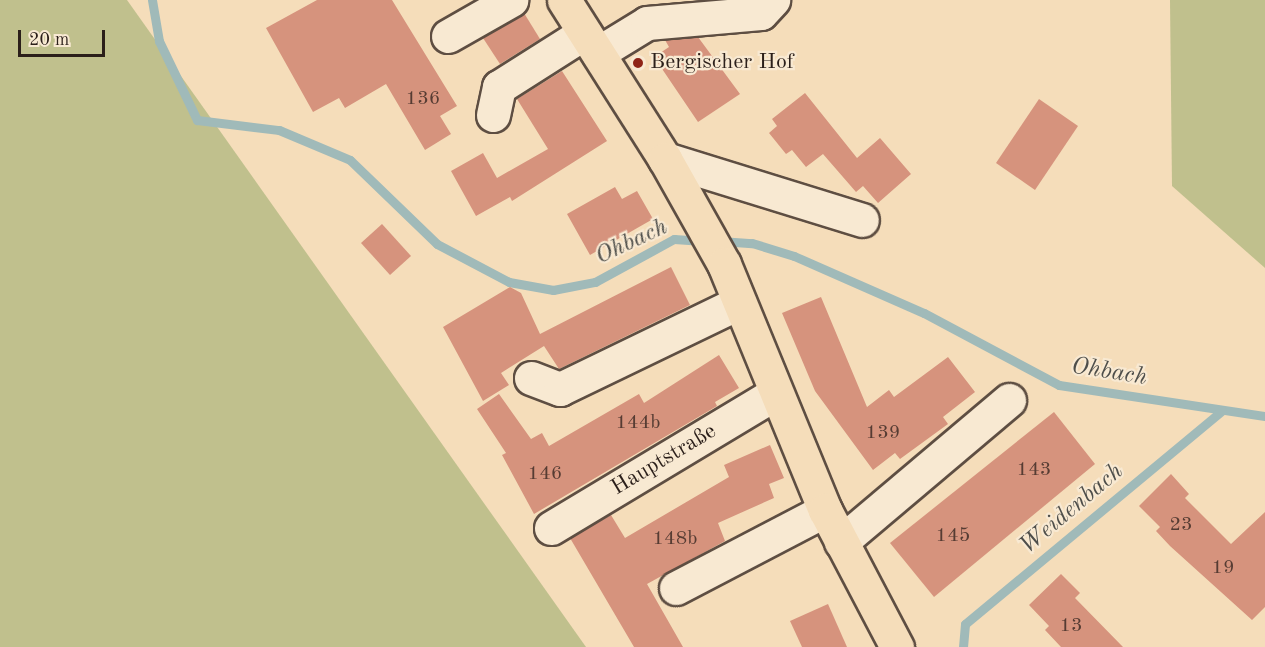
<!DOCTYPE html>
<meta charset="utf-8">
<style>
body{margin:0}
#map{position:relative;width:1265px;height:647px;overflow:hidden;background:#f5ddba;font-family:"Old Standard TT",serif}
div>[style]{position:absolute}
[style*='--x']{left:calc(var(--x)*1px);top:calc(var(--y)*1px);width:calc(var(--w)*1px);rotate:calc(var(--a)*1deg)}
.green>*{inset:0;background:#c0c08d}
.stream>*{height:9px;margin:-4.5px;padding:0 4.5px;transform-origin:4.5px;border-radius:4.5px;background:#a0bab9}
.building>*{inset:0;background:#d6937d}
.roads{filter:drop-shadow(2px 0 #5e4e42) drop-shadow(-2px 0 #5e4e42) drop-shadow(0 2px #5e4e42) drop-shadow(0 -2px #5e4e42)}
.minor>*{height:33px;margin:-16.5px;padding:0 16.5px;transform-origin:16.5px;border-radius:16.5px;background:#f8e9d2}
.major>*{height:33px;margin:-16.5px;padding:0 16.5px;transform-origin:16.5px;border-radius:16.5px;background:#f5ddba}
.dots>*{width:16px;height:16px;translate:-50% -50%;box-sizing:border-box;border:3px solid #f8e9d2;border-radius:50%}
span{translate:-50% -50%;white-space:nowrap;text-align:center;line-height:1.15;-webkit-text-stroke:4.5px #f8e9d2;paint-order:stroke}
.number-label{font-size:20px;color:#563c33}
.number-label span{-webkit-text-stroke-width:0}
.poi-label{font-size:22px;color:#2b1f1a}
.left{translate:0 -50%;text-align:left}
.street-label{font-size:22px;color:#2b1f1a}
.water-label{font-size:24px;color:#4e4e4a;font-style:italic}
.scale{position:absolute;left:18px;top:30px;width:87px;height:27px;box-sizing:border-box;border:3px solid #2b1f1a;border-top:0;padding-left:8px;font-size:18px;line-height:21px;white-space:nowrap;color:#2b1f1a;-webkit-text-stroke:4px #f8e9d2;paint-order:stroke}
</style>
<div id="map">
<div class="green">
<i style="clip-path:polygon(0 0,127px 0,586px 647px,0 647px)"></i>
<i style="clip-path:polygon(1170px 0,1265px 0,1265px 268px,1172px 186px)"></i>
</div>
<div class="stream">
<i style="--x:152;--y:0;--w:42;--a:80.3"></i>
<i style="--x:159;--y:41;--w:88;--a:64.3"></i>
<i style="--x:197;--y:120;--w:83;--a:7"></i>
<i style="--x:279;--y:130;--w:77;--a:22.9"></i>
<i style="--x:350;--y:160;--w:121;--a:44"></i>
<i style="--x:437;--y:244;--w:81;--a:27.8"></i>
<i style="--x:509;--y:282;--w:45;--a:10.3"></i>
<i style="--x:553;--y:290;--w:43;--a:-10.8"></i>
<i style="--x:595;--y:282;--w:90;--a:-28.6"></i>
<i style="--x:674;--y:239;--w:29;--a:4"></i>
<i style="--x:720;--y:241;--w:32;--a:4"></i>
<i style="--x:752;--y:243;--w:44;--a:17.2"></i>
<i style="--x:794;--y:256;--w:142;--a:23.7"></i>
<i style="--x:924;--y:313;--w:153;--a:28.1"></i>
<i style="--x:1059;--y:385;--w:208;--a:8.6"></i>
<i style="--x:963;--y:647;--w:23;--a:-85"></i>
<i style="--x:965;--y:624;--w:334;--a:-39.7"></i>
</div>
<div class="building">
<i style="clip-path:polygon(317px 0,392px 0,457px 106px,440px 116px,451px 134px,425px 150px,386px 84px,345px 108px,339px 98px,313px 112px,266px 28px)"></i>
<i style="clip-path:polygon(524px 13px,540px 39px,500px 64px,483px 38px)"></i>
<i style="clip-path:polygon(698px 37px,740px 94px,698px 122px,654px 57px,669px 47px,665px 40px)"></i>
<i style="clip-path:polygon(562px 71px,607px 141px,512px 201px,510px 197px,476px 216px,451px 171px,483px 153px,497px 178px,548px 149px,517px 99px)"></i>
<i style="clip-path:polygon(805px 93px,857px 158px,880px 138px,911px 174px,878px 203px,863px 186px,856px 192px,823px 154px,806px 167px,792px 150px,786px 154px,769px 133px,777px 126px,772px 119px)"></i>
<i style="clip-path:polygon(1039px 99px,1078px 126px,1035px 190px,996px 163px)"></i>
<i style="clip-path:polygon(615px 187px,622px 199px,637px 191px,653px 219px,590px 255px,567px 214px)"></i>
<i style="clip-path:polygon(382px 224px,411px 256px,390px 275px,361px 243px)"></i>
<i style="clip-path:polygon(671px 267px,690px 305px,559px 369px,544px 346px,501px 373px,509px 385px,483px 401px,443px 327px,510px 287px,521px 293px,540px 334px)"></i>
<i style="clip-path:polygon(821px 297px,867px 407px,889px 390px,894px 397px,948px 357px,975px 392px,943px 417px,948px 424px,900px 459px,895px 453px,873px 470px,815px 391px,782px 313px)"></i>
<i style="clip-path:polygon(719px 355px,739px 388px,715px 402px,717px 406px,534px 514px,502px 455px,506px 453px,477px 409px,499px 394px,531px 439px,542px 433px,549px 446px,639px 394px,644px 403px)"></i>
<i style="clip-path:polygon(1054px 412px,1095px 464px,934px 597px,890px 543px)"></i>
<i style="clip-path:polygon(770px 445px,784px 478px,769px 484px,774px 498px,718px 523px,725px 541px,647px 584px,683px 647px,634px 647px,570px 538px,611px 515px,625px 538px,729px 477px,724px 465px)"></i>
<i style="clip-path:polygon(1171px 474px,1189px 494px,1185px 498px,1231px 544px,1265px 512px,1265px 607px,1252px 620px,1170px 546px,1156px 531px,1160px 527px,1139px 506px)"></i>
<i style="clip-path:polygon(1061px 574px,1080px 593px,1075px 598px,1123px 647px,1061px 647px,1045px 630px,1049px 626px,1029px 605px)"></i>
<i style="clip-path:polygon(828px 604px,847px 647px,802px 647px,790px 621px)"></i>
</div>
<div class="roads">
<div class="minor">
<i style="--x:448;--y:36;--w:73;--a:-29.7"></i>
<i style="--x:598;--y:53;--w:57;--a:-31.5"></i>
<i style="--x:647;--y:23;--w:114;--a:-5"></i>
<i style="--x:761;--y:13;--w:18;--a:-47"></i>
<i style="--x:493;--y:115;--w:29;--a:-78"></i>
<i style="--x:499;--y:87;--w:101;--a:-32.4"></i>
<i style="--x:665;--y:159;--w:206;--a:17.2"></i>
<i style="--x:531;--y:378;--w:31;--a:21"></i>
<i style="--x:560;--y:389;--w:198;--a:-25.8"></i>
<i style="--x:551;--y:528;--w:262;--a:-31"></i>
<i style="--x:841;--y:542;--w:220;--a:-40.2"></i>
<i style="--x:676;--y:588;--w:168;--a:-27.6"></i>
</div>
<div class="major">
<i style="--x:564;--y:0;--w:188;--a:57.6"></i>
<i style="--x:665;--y:159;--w:120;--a:60.7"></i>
<i style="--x:724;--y:264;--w:266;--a:67.7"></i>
<i style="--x:825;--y:510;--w:155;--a:62.3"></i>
</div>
</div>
<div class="dots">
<i style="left:638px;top:63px;background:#8f2418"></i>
</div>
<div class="number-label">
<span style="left:423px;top:99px">136</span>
<span style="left:638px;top:423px">144b</span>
<span style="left:883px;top:433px">139</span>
<span style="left:1034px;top:470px">143</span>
<span style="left:545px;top:474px">146</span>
<span style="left:1181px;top:525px">23</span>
<span style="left:953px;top:536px">145</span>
<span style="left:675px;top:539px">148b</span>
<span style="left:1223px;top:568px">19</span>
<span style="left:1071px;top:626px">13</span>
</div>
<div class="poi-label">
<span class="left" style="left:650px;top:63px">Bergischer Hof</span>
</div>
<div class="street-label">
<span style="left:664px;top:460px;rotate:-31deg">Hauptstraße</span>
</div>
<div class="water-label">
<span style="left:632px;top:243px;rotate:-25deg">Ohbach</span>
<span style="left:1109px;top:373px;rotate:9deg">Ohbach</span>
<span style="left:1072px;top:510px;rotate:-40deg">Weidenbach</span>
</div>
<div class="scale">20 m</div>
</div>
